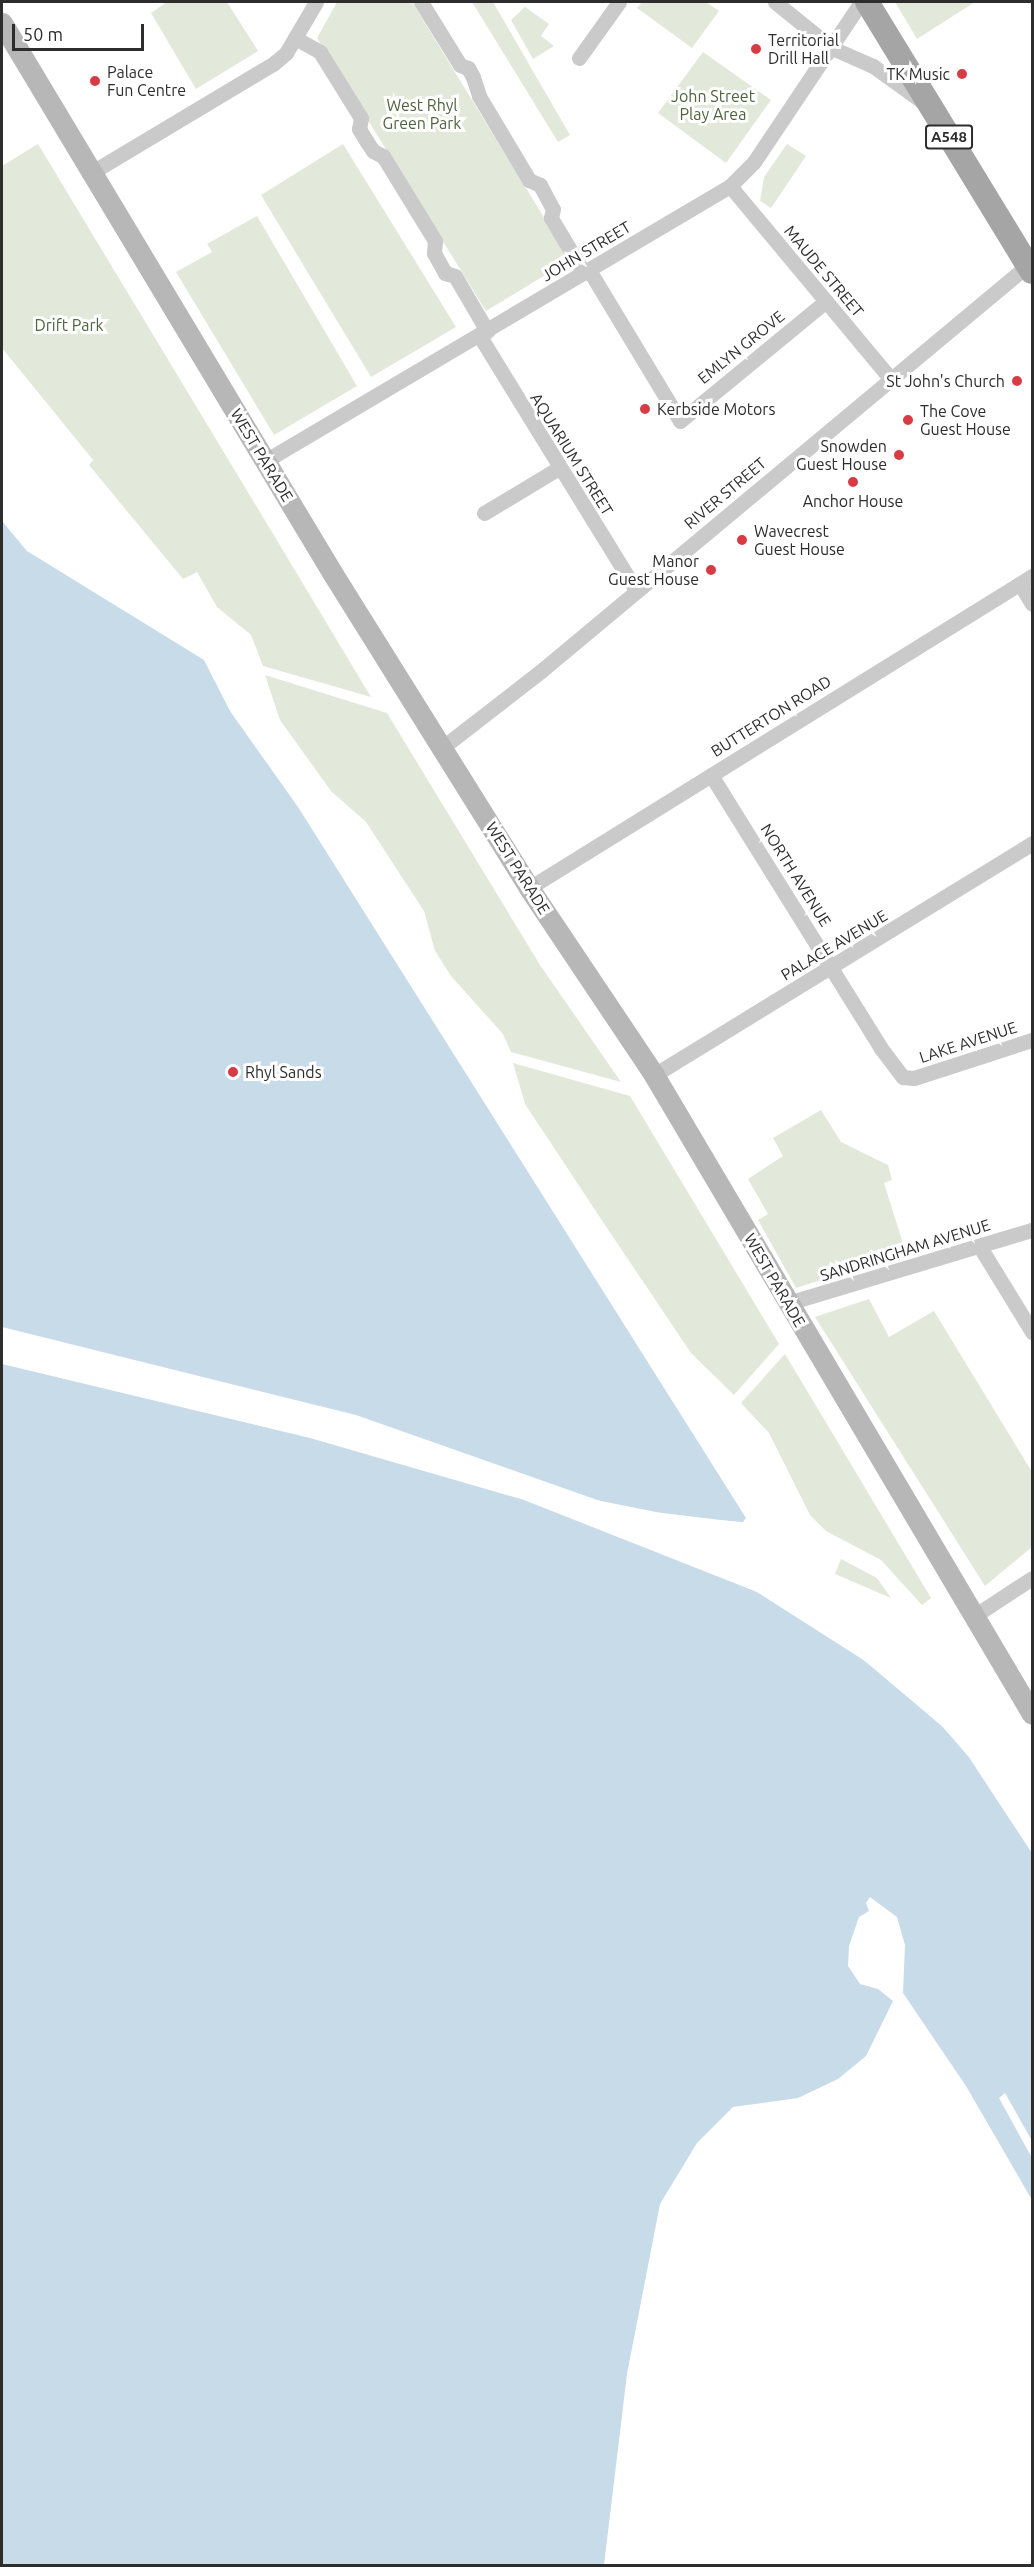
<!DOCTYPE html>
<style>
body{margin:0}
#map{position:relative;width:1034px;height:2567px;overflow:hidden;background:#fff;font-family:Ubuntu,sans-serif}
div>[style]{position:absolute}
[style*='--x']{left:calc(var(--x)*1px);top:calc(var(--y)*1px);width:calc(var(--w)*1px);rotate:calc(var(--a)*1deg)}
.green>*{inset:0;background:#e2e9db}
.water>*{inset:0;background:#c8dbe8}
.pier>*{inset:0;background:#fff}
.minor>*{height:15px;margin:-7.5px;padding:0 7.5px;transform-origin:7.5px;border-radius:7.5px;background:#cacaca}
.secondary>*{height:21px;margin:-10.5px;padding:0 10.5px;transform-origin:10.5px;border-radius:10.5px;background:#b7b7b7}
.primary>*{height:24px;margin:-12px;padding:0 12px;transform-origin:12px;border-radius:12px;background:#a5a5a5}
.dots>*{width:16px;height:16px;translate:-50% -50%;box-sizing:border-box;border:3px solid #fff;border-radius:50%}
span{translate:-50% -50%;white-space:nowrap;text-align:center;line-height:1.15;-webkit-text-stroke:6px #fff;paint-order:stroke}
.shield-label span{padding:2px 4px;background:#fff;border:2px solid;border-radius:4px;-webkit-text-stroke-width:0}
.shield-label{font-size:15px;color:#2d2d2d;font-weight:700}
.poi-label{font-size:16px;color:#2d2d2d}
.left{translate:0 -50%;text-align:left}
.right{translate:-100% -50%;text-align:right}
.park-label{font-size:16px;color:#4f643e}
.street-label{font-size:16px;color:#2d2d2d}
.frame{position:absolute;inset:0;border:3px solid #2d2d2d;pointer-events:none}
.scale{position:absolute;left:12px;top:24px;width:132px;height:27px;box-sizing:border-box;border:3px solid #2d2d2d;border-top:0;padding-left:8px;font-size:18px;line-height:21px;white-space:nowrap;color:#2d2d2d;-webkit-text-stroke:4px #fff;paint-order:stroke}
</style>
<div id="map">
<div class="green">
<i style="clip-path:polygon(167px 2px,227px 2px,258px 51px,196px 89px,151px 13px)"></i>
<i style="clip-path:polygon(337px 2px,412px 2px,570px 260px,486px 311px,317px 38px)"></i>
<i style="clip-path:polygon(472px 2px,493px 2px,570px 135px,558px 142px)"></i>
<i style="clip-path:polygon(642px 2px,706px 2px,719px 11px,692px 48px,637px 8px)"></i>
<i style="clip-path:polygon(895px 2px,975px 2px,917px 39px)"></i>
<i style="clip-path:polygon(525px 7px,549px 24px,541px 36px,554px 46px,533px 59px,511px 20px)"></i>
<i style="clip-path:polygon(703px 52px,771px 100px,726px 163px,658px 113px)"></i>
<i style="clip-path:polygon(38px 144px,275px 537px,371px 697px,263px 666px,251px 635px,217px 607px,197px 572px,183px 579px,89px 465px,93px 460px,2px 348px,2px 166px)"></i>
<i style="clip-path:polygon(343px 144px,456px 327px,371px 377px,261px 195px)"></i>
<i style="clip-path:polygon(787px 144px,806px 156px,771px 208px,760px 201px,764px 177px)"></i>
<i style="clip-path:polygon(257px 216px,357px 386px,274px 435px,176px 272px,212px 252px,207px 244px)"></i>
<i style="clip-path:polygon(265px 675px,387px 713px,540px 965px,621px 1082px,511px 1052px,503px 1034px,451px 976px,435px 951px,424px 911px,366px 822px,331px 791px,280px 720px)"></i>
<i style="clip-path:polygon(513px 1063px,630px 1096px,779px 1344px,734px 1395px,691px 1353px,607px 1228px,525px 1104px)"></i>
<i style="clip-path:polygon(821px 1110px,841px 1142px,888px 1165px,892px 1180px,884px 1183px,906px 1253px,796px 1288px,758px 1220px,768px 1214px,748px 1179px,783px 1156px,773px 1138px)"></i>
<i style="clip-path:polygon(869px 1299px,889px 1337px,934px 1311px,1032px 1472px,1032px 1547px,985px 1586px,815px 1317px)"></i>
<i style="clip-path:polygon(785px 1354px,931px 1598px,922px 1605px,881px 1560px,826px 1531px,810px 1515px,769px 1433px,741px 1403px)"></i>
<i style="clip-path:polygon(841px 1559px,877px 1578px,891px 1598px,835px 1574px)"></i>
</div>
<div class="water">
<i style="clip-path:polygon(2px 521px,27px 551px,204px 660px,230px 711px,298px 807px,746px 1518px,743px 1522px,686px 1518px,586px 1498px,576px 1507px,757px 1592px,876px 1668px,943px 1727px,969px 1757px,1032px 1853px,1032px 2200px,966px 2086px,903px 1993px,905px 1945px,897px 1917px,870px 1897px,866px 1903px,869px 1911px,859px 1917px,849px 1946px,848px 1966px,860px 1984px,878px 1989px,893px 2001px,866px 2056px,838px 2079px,798px 2098px,733px 2107px,697px 2143px,660px 2204px,627px 2374px,604px 2565px,2px 2565px)"></i>
</div>
<div class="pier">
<i style="clip-path:polygon(2px 1327px,356px 1415px,620px 1508px,746px 1523px,685px 1521px,586px 1502px,581px 1507px,758px 1590px,878px 1665px,945px 1725px,971px 1755px,1007px 1805px,1032px 1853px,969px 1757px,943px 1727px,847px 1646px,757px 1592px,524px 1500px,310px 1438px,2px 1364px)"></i>
<i style="clip-path:polygon(1005px 2093px,1032px 2141px,1032px 2158px,999px 2098px)"></i>
</div>
<div class="minor">
<i style="--x:421;--y:2;--w:74;--a:58.2"></i>
<i style="--x:460;--y:65;--w:9;--a:21"></i>
<i style="--x:468;--y:68;--w:10;--a:61"></i>
<i style="--x:473;--y:77;--w:20;--a:72"></i>
<i style="--x:479;--y:96;--w:98;--a:59.2"></i>
<i style="--x:529;--y:180;--w:12;--a:24"></i>
<i style="--x:540;--y:185;--w:27;--a:62"></i>
<i style="--x:553;--y:209;--w:9;--a:103"></i>
<i style="--x:551;--y:218;--w:64;--a:59"></i>
<i style="--x:775;--y:2;--w:73;--a:38.9"></i>
<i style="--x:832;--y:48;--w:45;--a:23.7"></i>
<i style="--x:873;--y:66;--w:62;--a:35.8"></i>
<i style="--x:295;--y:38;--w:29;--a:29"></i>
<i style="--x:320;--y:52;--w:78;--a:58.2"></i>
<i style="--x:361;--y:118;--w:11;--a:100"></i>
<i style="--x:359;--y:129;--w:15;--a:58"></i>
<i style="--x:367;--y:142;--w:11;--a:56"></i>
<i style="--x:373;--y:151;--w:11;--a:27"></i>
<i style="--x:383;--y:156;--w:100;--a:58.5"></i>
<i style="--x:435;--y:241;--w:12;--a:95"></i>
<i style="--x:434;--y:253;--w:23;--a:61"></i>
<i style="--x:445;--y:273;--w:10;--a:17"></i>
<i style="--x:455;--y:276;--w:64;--a:59.8"></i>
<i style="--x:579;--y:58;--w:69;--a:-54.5"></i>
<i style="--x:89;--y:174;--w:214;--a:-30.9"></i>
<i style="--x:273;--y:64;--w:17;--a:-40"></i>
<i style="--x:286;--y:53;--w:59;--a:-59.5"></i>
<i style="--x:730;--y:186;--w:251;--a:50.2"></i>
<i style="--x:589;--y:270;--w:176;--a:58.9"></i>
<i style="--x:680;--y:421;--w:189;--a:-39.4"></i>
<i style="--x:479;--y:335;--w:299;--a:58.4"></i>
<i style="--x:265;--y:461;--w:540;--a:-30.6"></i>
<i style="--x:730;--y:186;--w:34;--a:-45"></i>
<i style="--x:754;--y:162;--w:192;--a:-56.2"></i>
<i style="--x:484;--y:513;--w:87;--a:-31"></i>
<i style="--x:1020;--y:584;--w:23;--a:59"></i>
<i style="--x:443;--y:747;--w:124;--a:-37.8"></i>
<i style="--x:541;--y:671;--w:634;--a:-39.82"></i>
<i style="--x:711;--y:775;--w:320;--a:58.1"></i>
<i style="--x:880;--y:1047;--w:38;--a:53"></i>
<i style="--x:903;--y:1077;--w:11;--a:5"></i>
<i style="--x:914;--y:1078;--w:124;--a:-17.9"></i>
<i style="--x:529;--y:888;--w:592;--a:-31.81"></i>
<i style="--x:654;--y:1075;--w:444;--a:-31.5"></i>
<i style="--x:980;--y:1247;--w:100;--a:58.5"></i>
<i style="--x:788;--y:1303;--w:255;--a:-16.7"></i>
<i style="--x:974;--y:1616;--w:69;--a:-33.2"></i>
</div>
<div class="secondary">
<i style="--x:2;--y:23;--w:643;--a:59.01"></i>
<i style="--x:333;--y:574;--w:370;--a:58"></i>
<i style="--x:529;--y:888;--w:225;--a:56.2"></i>
<i style="--x:654;--y:1075;--w:742;--a:59.39"></i>
</div>
<div class="primary">
<i style="--x:867;--y:2;--w:316;--a:58.6"></i>
</div>
<div class="dots">
<i style="left:756px;top:49px;background:#d73c45"></i>
<i style="left:962px;top:74px;background:#d73c45"></i>
<i style="left:95px;top:81px;background:#d73c45"></i>
<i style="left:1017px;top:381px;background:#d73c45"></i>
<i style="left:645px;top:409px;background:#d73c45"></i>
<i style="left:908px;top:420px;background:#d73c45"></i>
<i style="left:899px;top:455px;background:#d73c45"></i>
<i style="left:853px;top:482px;background:#d73c45"></i>
<i style="left:742px;top:540px;background:#d73c45"></i>
<i style="left:711px;top:570px;background:#d73c45"></i>
<i style="left:233px;top:1072px;background:#d73c45"></i>
</div>
<div class="shield-label">
<span style="left:949px;top:137px">A548</span>
</div>
<div class="poi-label">
<span class="left" style="left:768px;top:49px">Territorial<br>Drill Hall</span>
<span class="left" style="left:107px;top:81px">Palace<br>Fun Centre</span>
<span class="right" style="left:950px;top:74px">TK Music</span>
<span class="right" style="left:1005px;top:381px">St John's Church</span>
<span class="left" style="left:657px;top:409px">Kerbside Motors</span>
<span class="left" style="left:920px;top:420px">The Cove<br>Guest House</span>
<span class="right" style="left:887px;top:455px">Snowden<br>Guest House</span>
<span style="left:853px;top:501px">Anchor House</span>
<span class="left" style="left:754px;top:540px">Wavecrest<br>Guest House</span>
<span class="right" style="left:699px;top:570px">Manor<br>Guest House</span>
<span class="left" style="left:245px;top:1072px">Rhyl Sands</span>
</div>
<div class="park-label">
<span style="left:713px;top:105px">John Street<br>Play Area</span>
<span style="left:422px;top:114px">West Rhyl<br>Green Park</span>
<span style="left:69px;top:325px">Drift Park</span>
</div>
<div class="street-label">
<span style="left:586px;top:251px;rotate:-31deg">JOHN STREET</span>
<span style="left:824px;top:271px;rotate:50deg">MAUDE STREET</span>
<span style="left:741px;top:347px;rotate:-39deg">EMLYN GROVE</span>
<span style="left:572px;top:454px;rotate:58deg">AQUARIUM STREET</span>
<span style="left:262px;top:455px;rotate:59deg">WEST PARADE</span>
<span style="left:725px;top:493px;rotate:-40deg">RIVER STREET</span>
<span style="left:771px;top:716px;rotate:-32deg">BUTTERTON ROAD</span>
<span style="left:518px;top:868px;rotate:58deg">WEST PARADE</span>
<span style="left:796px;top:875px;rotate:58deg">NORTH AVENUE</span>
<span style="left:834px;top:945px;rotate:-31deg">PALACE AVENUE</span>
<span style="left:968px;top:1042px;rotate:-18deg">LAKE AVENUE</span>
<span style="left:905px;top:1250px;rotate:-17deg">SANDRINGHAM AVENUE</span>
<span style="left:775px;top:1280px;rotate:60deg">WEST PARADE</span>
</div>
<div class="frame"></div>
<div class="scale">50 m</div>
</div>
